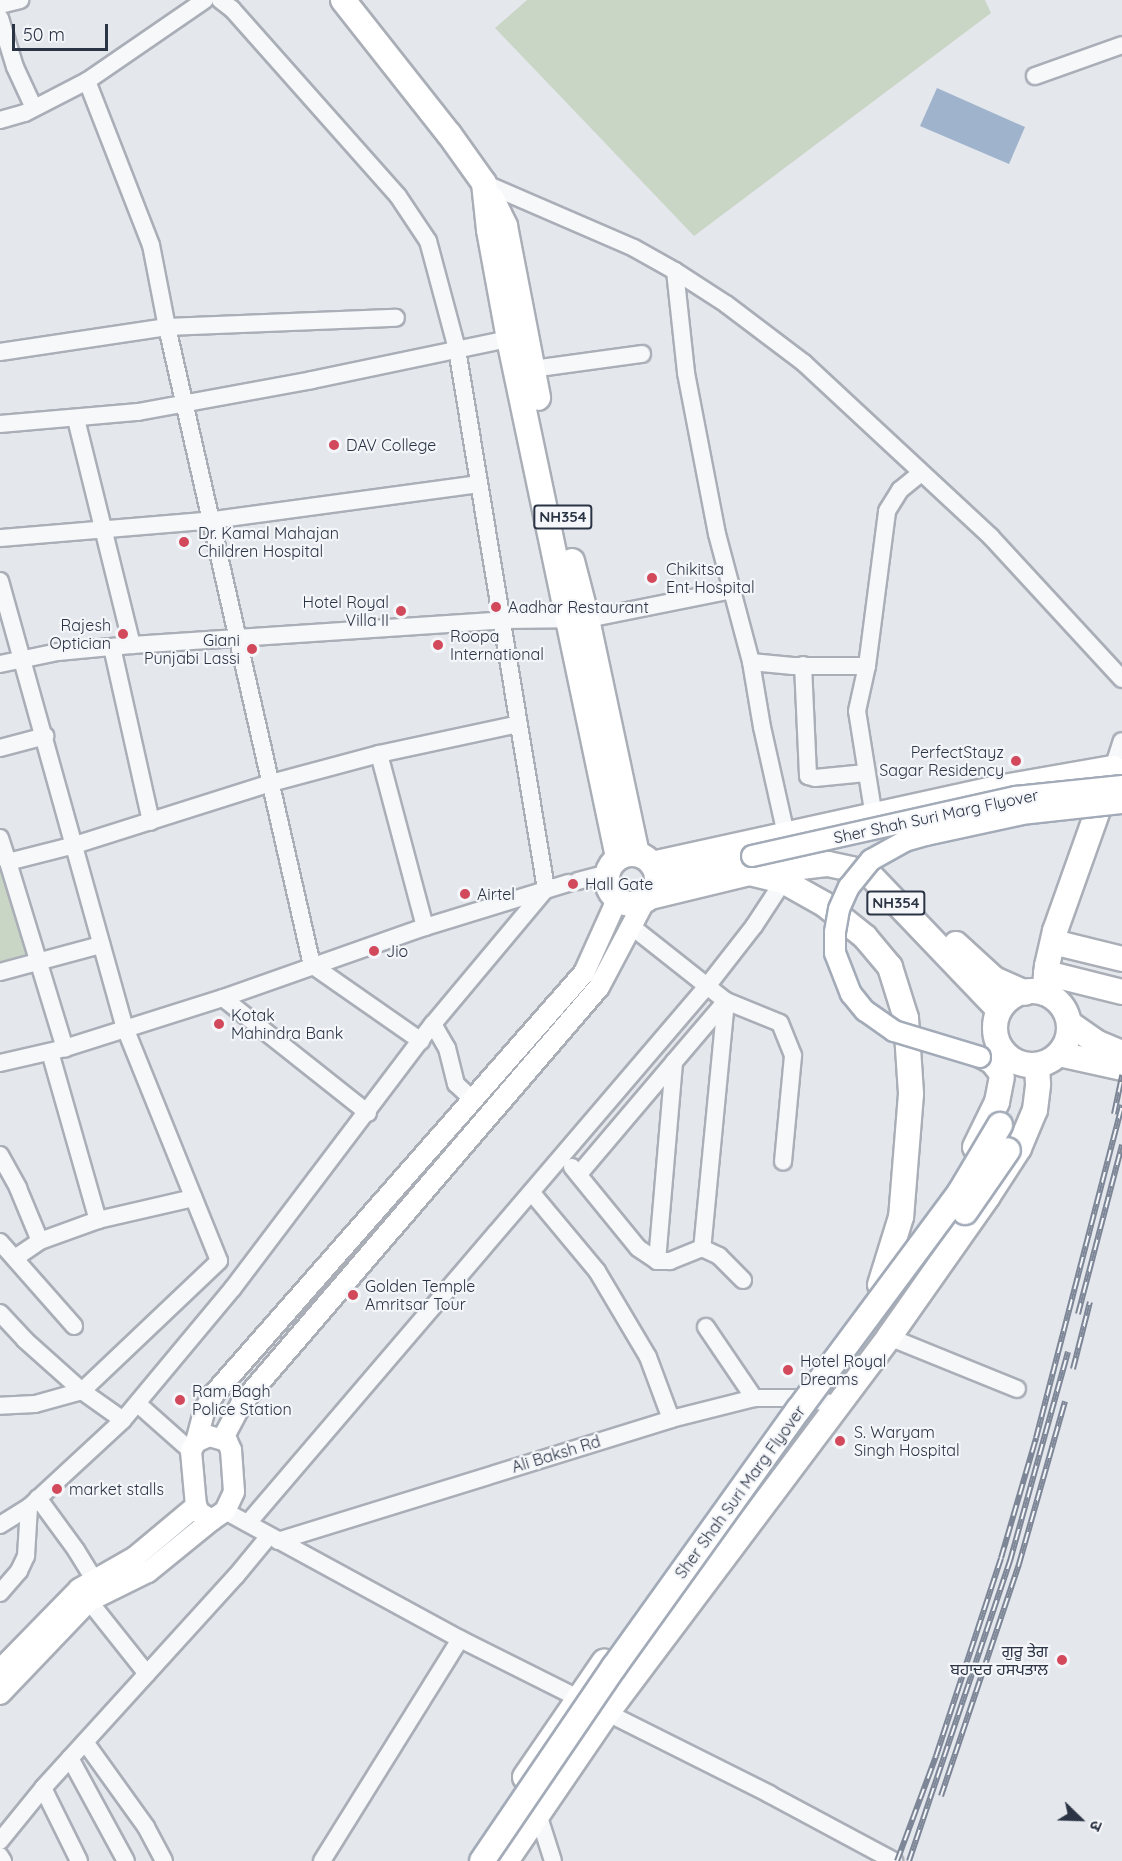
<!DOCTYPE html>
<meta charset="utf-8">
<style>
body{margin:0}
#map{position:relative;width:1122px;height:1861px;overflow:hidden;background:#e4e7ec;font-family:Quicksand,"Noto Sans Devanagari","Noto Sans Gurmukhi",sans-serif}
div>[style]{position:absolute}
[style*='--x']{left:calc(var(--x)*1px);top:calc(var(--y)*1px);width:calc(var(--w)*1px);rotate:calc(var(--a)*1deg)}
.green>*{inset:0;background:#c9d6c5}
.water>*{inset:0;background:#9fb4cc}
.roads{filter:drop-shadow(2px 0 #a9aeb7) drop-shadow(-2px 0 #a9aeb7) drop-shadow(0 2px #a9aeb7) drop-shadow(0 -2px #a9aeb7)}
.minor>*{height:16px;margin:-8px;padding:0 8px;transform-origin:8px;border-radius:8px;background:#f7f8fa}
.major>*{height:20px;margin:-10px;padding:0 10px;transform-origin:10px;border-radius:10px;background:#fff}
.highway>*{height:24px;margin:-12px;padding:0 12px;transform-origin:12px;border-radius:12px;background:#fff}
.highway>.ring{margin:-12px;padding:0;box-sizing:content-box;background:none;border:24px solid #fff;border-radius:50%}
.rail>*{height:6px;margin-top:-3px;transform-origin:0;background:repeating-linear-gradient(90deg,#f4f6f9 0 11px,#7d8696 0 22px);box-sizing:border-box;border-block:2px solid #7d8696}
.bridges{filter:drop-shadow(2px 0 #a3abb8) drop-shadow(-2px 0 #a3abb8) drop-shadow(0 2px #a3abb8) drop-shadow(0 -2px #a3abb8)}
.major-bridge>*{height:20px;margin:-10px;padding:0 10px;transform-origin:10px;border-radius:10px;background:#fff}
.highway-bridge>*{height:24px;margin:-12px;padding:0 12px;transform-origin:12px;border-radius:12px;background:#fff}
.dots>*{width:16px;height:16px;translate:-50% -50%;box-sizing:border-box;border:3px solid #f4f6f9;border-radius:50%}
span{translate:-50% -50%;white-space:nowrap;text-align:center;line-height:1.15;-webkit-text-stroke:4.5px #f4f6f9;paint-order:stroke}
.shield-label span{padding:2px 4px;background:#f4f6f9;border:2px solid;border-radius:4px;-webkit-text-stroke-width:0}
.shield-label{font-size:15px;color:#2b3445;font-weight:700}
.poi-label{font-size:16px;color:#2b3445}
.left{translate:0 -50%;text-align:left}
.right{translate:-100% -50%;text-align:right}
.street-label{font-size:16px;color:#2b3445}
.north{position:absolute;left:1050px;top:1789px;width:60px;height:60px;-webkit-text-stroke:4px #f4f6f9;paint-order:stroke;rotate:113deg;font-size:16px;font-weight:700;line-height:24px;text-align:center;color:#2b3445}
.north::after{content:'';display:block;margin:auto;width:21px;height:27px;background:#2b3445;clip-path:polygon(50% 0,100% 100%,50% 72%,0 100%)}
.scale{position:absolute;left:12px;top:24px;width:96px;height:27px;box-sizing:border-box;border:3px solid #2b3445;border-top:0;padding-left:8px;font-size:18px;line-height:21px;white-space:nowrap;color:#2b3445;-webkit-text-stroke:4px #f4f6f9;paint-order:stroke}
</style>
<div id="map">
<div class="green">
<i style="clip-path:polygon(527px 0,985px 0,991px 13px,694px 236px,495px 28px)"></i>
<i style="clip-path:polygon(0 852px,32px 959px,0 968px)"></i>
</div>
<div class="water">
<i style="clip-path:polygon(937px 88px,1025px 127px,1009px 164px,920px 126px)"></i>
</div>
<div class="roads">
<div class="minor">
<i style="--x:0;--y:5;--w:21;--a:-14"></i>
<i style="--x:0;--y:18;--w:51;--a:73"></i>
<i style="--x:15;--y:67;--w:45;--a:65.1"></i>
<i style="--x:1035;--y:76;--w:92;--a:-19.6"></i>
<i style="--x:87;--y:81;--w:176;--a:68.7"></i>
<i style="--x:151;--y:245;--w:84;--a:79"></i>
<i style="--x:167;--y:327;--w:654;--a:77.2"></i>
<i style="--x:312;--y:965;--w:133;--a:34.9"></i>
<i style="--x:0;--y:120;--w:26;--a:-16"></i>
<i style="--x:25;--y:113;--w:70;--a:-27.3"></i>
<i style="--x:87;--y:81;--w:143;--a:-34.5"></i>
<i style="--x:484;--y:183;--w:163;--a:23.4"></i>
<i style="--x:634;--y:248;--w:47;--a:29.3"></i>
<i style="--x:675;--y:271;--w:61;--a:32.9"></i>
<i style="--x:726;--y:304;--w:98;--a:37.1"></i>
<i style="--x:804;--y:363;--w:255;--a:42.9"></i>
<i style="--x:991;--y:537;--w:193;--a:47.3"></i>
<i style="--x:675;--y:271;--w:103;--a:83.8"></i>
<i style="--x:686;--y:373;--w:164;--a:79.1"></i>
<i style="--x:717;--y:534;--w:132;--a:75.1"></i>
<i style="--x:751;--y:662;--w:66;--a:80.4"></i>
<i style="--x:762;--y:727;--w:119;--a:77.4"></i>
<i style="--x:0;--y:352;--w:169;--a:-8.5"></i>
<i style="--x:167;--y:327;--w:229;--a:-2.3"></i>
<i style="--x:532;--y:369;--w:111;--a:-7.8"></i>
<i style="--x:76;--y:419;--w:233;--a:76.1"></i>
<i style="--x:0;--y:424;--w:139;--a:-5"></i>
<i style="--x:138;--y:412;--w:177;--a:-10.4"></i>
<i style="--x:312;--y:380;--w:201;--a:-11.8"></i>
<i style="--x:0;--y:538;--w:214;--a:-4.8"></i>
<i style="--x:213;--y:520;--w:268;--a:-7.7"></i>
<i style="--x:0;--y:581;--w:464;--a:74.4"></i>
<i style="--x:125;--y:1028;--w:251;--a:68"></i>
<i style="--x:219;--y:1261;--w:189;--a:136.5"></i>
<i style="--x:82;--y:1391;--w:49;--a:164.5"></i>
<i style="--x:35;--y:1404;--w:35;--a:177"></i>
<i style="--x:112;--y:647;--w:179;--a:77.4"></i>
<i style="--x:751;--y:662;--w:42;--a:5.4"></i>
<i style="--x:793;--y:666;--w:74;--a:0"></i>
<i style="--x:0;--y:664;--w:59;--a:-11.7"></i>
<i style="--x:58;--y:652;--w:74;--a:-5.4"></i>
<i style="--x:132;--y:645;--w:373;--a:-3.8"></i>
<i style="--x:504;--y:620;--w:83;--a:-0.7"></i>
<i style="--x:587;--y:619;--w:148;--a:-11.3"></i>
<i style="--x:803;--y:665;--w:111;--a:87.4"></i>
<i style="--x:808;--y:776;--w:7;--a:16"></i>
<i style="--x:815;--y:778;--w:51;--a:-5.6"></i>
<i style="--x:0;--y:748;--w:47;--a:-14.9"></i>
<i style="--x:379;--y:754;--w:179;--a:75.1"></i>
<i style="--x:1113;--y:768;--w:28;--a:-72"></i>
<i style="--x:874;--y:817;--w:107;--a:-99.1"></i>
<i style="--x:857;--y:711;--w:46;--a:-77.5"></i>
<i style="--x:867;--y:666;--w:156;--a:-82.6"></i>
<i style="--x:887;--y:511;--w:25;--a:-58"></i>
<i style="--x:900;--y:490;--w:27;--a:-39"></i>
<i style="--x:0;--y:838;--w:25;--a:72"></i>
<i style="--x:8;--y:862;--w:69;--a:-14.2"></i>
<i style="--x:75;--y:845;--w:206;--a:-17.6"></i>
<i style="--x:271;--y:783;--w:112;--a:-15"></i>
<i style="--x:379;--y:754;--w:143;--a:-12.1"></i>
<i style="--x:8;--y:862;--w:195;--a:73"></i>
<i style="--x:578;--y:881;--w:30;--a:-15"></i>
<i style="--x:631;--y:926;--w:121;--a:38.3"></i>
<i style="--x:726;--y:1001;--w:248;--a:95.5"></i>
<i style="--x:702;--y:1248;--w:19;--a:25"></i>
<i style="--x:719;--y:1256;--w:34;--a:45"></i>
<i style="--x:0;--y:972;--w:105;--a:-15"></i>
<i style="--x:223;--y:998;--w:185;--a:38.4"></i>
<i style="--x:433;--y:1024;--w:28;--a:60"></i>
<i style="--x:447;--y:1048;--w:37;--a:76"></i>
<i style="--x:456;--y:1084;--w:23;--a:43"></i>
<i style="--x:50;--y:1052;--w:175;--a:74.1"></i>
<i style="--x:0;--y:1063;--w:67;--a:-13"></i>
<i style="--x:65;--y:1048;--w:166;--a:-17.6"></i>
<i style="--x:223;--y:998;--w:214;--a:-19.4"></i>
<i style="--x:425;--y:927;--w:150;--a:-17.1"></i>
<i style="--x:0;--y:1155;--w:38;--a:61"></i>
<i style="--x:18;--y:1188;--w:57;--a:67.5"></i>
<i style="--x:572;--y:1167;--w:104;--a:50.8"></i>
<i style="--x:638;--y:1248;--w:23;--a:34"></i>
<i style="--x:579;--y:1174;--w:147;--a:-49.7"></i>
<i style="--x:532;--y:1193;--w:102;--a:50.2"></i>
<i style="--x:597;--y:1271;--w:100;--a:59.3"></i>
<i style="--x:648;--y:1357;--w:66;--a:69.6"></i>
<i style="--x:0;--y:1242;--w:112;--a:48.6"></i>
<i style="--x:702;--y:1248;--w:35;--a:158"></i>
<i style="--x:670;--y:1261;--w:13;--a:180"></i>
<i style="--x:657;--y:1261;--w:200;--a:-85.1"></i>
<i style="--x:674;--y:1062;--w:80;--a:-49.6"></i>
<i style="--x:726;--y:1001;--w:58;--a:22.2"></i>
<i style="--x:780;--y:1023;--w:35;--a:68"></i>
<i style="--x:793;--y:1056;--w:106;--a:95.4"></i>
<i style="--x:15;--y:1258;--w:30;--a:-34"></i>
<i style="--x:40;--y:1241;--w:62;--a:-19.9"></i>
<i style="--x:98;--y:1220;--w:98;--a:-13"></i>
<i style="--x:0;--y:1313;--w:37;--a:47"></i>
<i style="--x:25;--y:1340;--w:76;--a:41.8"></i>
<i style="--x:82;--y:1391;--w:50;--a:35.3"></i>
<i style="--x:123;--y:1420;--w:172;--a:-50.2"></i>
<i style="--x:233;--y:1288;--w:331;--a:-52.9"></i>
<i style="--x:433;--y:1024;--w:176;--a:-50.1"></i>
<i style="--x:546;--y:889;--w:547;--a:-99.36"></i>
<i style="--x:457;--y:349;--w:112;--a:-105"></i>
<i style="--x:428;--y:241;--w:54;--a:-123.7"></i>
<i style="--x:398;--y:196;--w:250;--a:-131.6"></i>
<i style="--x:232;--y:9;--w:15;--a:-143"></i>
<i style="--x:706;--y:1327;--w:86;--a:55.9"></i>
<i style="--x:889;--y:1337;--w:138;--a:22.1"></i>
<i style="--x:138;--y:1404;--w:71;--a:41.6"></i>
<i style="--x:38;--y:1498;--w:64;--a:53.8"></i>
<i style="--x:76;--y:1550;--w:46;--a:58.4"></i>
<i style="--x:225;--y:1511;--w:268;--a:28.6"></i>
<i style="--x:460;--y:1639;--w:346;--a:26.6"></i>
<i style="--x:769;--y:1794;--w:142;--a:28.2"></i>
<i style="--x:248;--y:1523;--w:708;--a:-49.47"></i>
<i style="--x:708;--y:985;--w:75;--a:-52.1"></i>
<i style="--x:754;--y:926;--w:62;--a:-56.8"></i>
<i style="--x:0;--y:1525;--w:34;--a:-32"></i>
<i style="--x:29;--y:1507;--w:128;--a:-42.8"></i>
<i style="--x:278;--y:1541;--w:412;--a:-17.2"></i>
<i style="--x:671;--y:1419;--w:86;--a:-14.2"></i>
<i style="--x:754;--y:1398;--w:40;--a:0"></i>
<i style="--x:794;--y:1398;--w:45;--a:7.6"></i>
<i style="--x:0;--y:1593;--w:29;--a:-49"></i>
<i style="--x:19;--y:1571;--w:17;--a:-65"></i>
<i style="--x:26;--y:1556;--w:49;--a:-86.5"></i>
<i style="--x:89;--y:1601;--w:93;--a:51.5"></i>
<i style="--x:85;--y:1742;--w:105;--a:54.3"></i>
<i style="--x:146;--y:1827;--w:38;--a:62"></i>
<i style="--x:70;--y:1758;--w:117;--a:61.5"></i>
<i style="--x:43;--y:1788;--w:81;--a:63.7"></i>
<i style="--x:538;--y:1814;--w:49;--a:72.3"></i>
<i style="--x:0;--y:1841;--w:68;--a:-50.9"></i>
<i style="--x:43;--y:1788;--w:287;--a:-47.7"></i>
<i style="--x:236;--y:1576;--w:52;--a:-50.5"></i>
<i style="--x:0;--y:1856;--w:6;--a:59"></i>
<i style="--x:322;--y:1861;--w:261;--a:-58.1"></i>
</div>
<div class="major">
<i style="--x:657;--y:876;--w:97;--a:-11.9"></i>
<i style="--x:980;--y:1057;--w:13;--a:29"></i>
<i style="--x:991;--y:1063;--w:18;--a:52"></i>
<i style="--x:209;--y:1436;--w:19;--a:16"></i>
<i style="--x:227;--y:1441;--w:10;--a:66"></i>
<i style="--x:231;--y:1450;--w:42;--a:85.9"></i>
<i style="--x:234;--y:1492;--w:21;--a:115"></i>
<i style="--x:225;--y:1511;--w:16;--a:145"></i>
<i style="--x:212;--y:1520;--w:14;--a:-150"></i>
<i style="--x:200;--y:1513;--w:8;--a:-120"></i>
<i style="--x:196;--y:1506;--w:55;--a:-95.2"></i>
<i style="--x:191;--y:1451;--w:10;--a:-61"></i>
<i style="--x:196;--y:1442;--w:14;--a:-25"></i>
<i style="--x:223;--y:1438;--w:40;--a:-62"></i>
<i style="--x:242;--y:1403;--w:548;--a:-49.36"></i>
<i style="--x:599;--y:987;--w:96;--a:-62.1"></i>
<i style="--x:196;--y:1442;--w:34;--a:-75"></i>
<i style="--x:205;--y:1409;--w:17;--a:-59"></i>
<i style="--x:214;--y:1394;--w:560;--a:-48.69"></i>
<i style="--x:584;--y:973;--w:80;--a:-65.7"></i>
<i style="--x:0;--y:1670;--w:113;--a:-45.7"></i>
<i style="--x:79;--y:1589;--w:64;--a:-29.7"></i>
<i style="--x:135;--y:1557;--w:80;--a:-39.9"></i>
<i style="--x:0;--y:1694;--w:129;--a:-46.3"></i>
<i style="--x:89;--y:1601;--w:66;--a:-26.2"></i>
<i style="--x:148;--y:1572;--w:82;--a:-39.1"></i>
</div>
<div class="highway">
<i style="--x:343;--y:0;--w:171;--a:51.7"></i>
<i style="--x:449;--y:134;--w:60;--a:54.5"></i>
<i style="--x:484;--y:183;--w:47;--a:83.9"></i>
<i style="--x:489;--y:230;--w:111;--a:79.6"></i>
<i style="--x:509;--y:339;--w:529;--a:78.12"></i>
<i style="--x:492;--y:199;--w:30;--a:64"></i>
<i style="--x:505;--y:226;--w:175;--a:79.1"></i>
<i style="--x:572;--y:561;--w:60;--a:75.5"></i>
<i style="--x:587;--y:619;--w:240;--a:78"></i>
<i class="ring" style="left:607px;top:854px;width:26px;height:26px"></i>
<i style="--x:652;--y:864;--w:354;--a:-12.4"></i>
<i style="--x:998;--y:788;--w:117;--a:-9.9"></i>
<i style="--x:1113;--y:768;--w:173;--a:109.6"></i>
<i style="--x:1055;--y:931;--w:36;--a:103"></i>
<i style="--x:1047;--y:966;--w:27;--a:96"></i>
<i style="--x:750;--y:873;--w:34;--a:14"></i>
<i style="--x:783;--y:881;--w:47;--a:29.3"></i>
<i style="--x:824;--y:904;--w:53;--a:38.8"></i>
<i style="--x:865;--y:937;--w:39;--a:50"></i>
<i style="--x:890;--y:967;--w:53;--a:72.6"></i>
<i style="--x:906;--y:1018;--w:76;--a:86.2"></i>
<i style="--x:911;--y:1094;--w:123;--a:94.6"></i>
<i style="--x:901;--y:1217;--w:71;--a:107.2"></i>
<i style="--x:650;--y:897;--w:103;--a:-13.5"></i>
<i style="--x:750;--y:873;--w:79;--a:-6.6"></i>
<i style="--x:828;--y:864;--w:24;--a:12"></i>
<i style="--x:851;--y:869;--w:21;--a:19"></i>
<i style="--x:871;--y:876;--w:185;--a:46.3"></i>
<i style="--x:1053;--y:942;--w:71;--a:13.8"></i>
<i style="--x:956;--y:944;--w:52;--a:42.6"></i>
<i style="--x:994;--y:979;--w:34;--a:24"></i>
<i style="--x:1046;--y:973;--w:78;--a:14"></i>
<i class="ring" style="left:995px;top:991px;width:50px;height:50px"></i>
<i style="--x:1069;--y:1023;--w:35;--a:35"></i>
<i style="--x:1098;--y:1043;--w:26;--a:23"></i>
<i style="--x:1059;--y:1054;--w:65;--a:12.5"></i>
<i style="--x:975;--y:1147;--w:50;--a:-63.9"></i>
<i style="--x:997;--y:1102;--w:25;--a:-79"></i>
<i style="--x:525;--y:1777;--w:140;--a:-55.5"></i>
<i style="--x:506;--y:1861;--w:179;--a:-55.7"></i>
<i style="--x:607;--y:1713;--w:470;--a:-53.1"></i>
<i style="--x:889;--y:1337;--w:172;--a:-54.9"></i>
<i style="--x:988;--y:1196;--w:57;--a:-57.1"></i>
<i style="--x:1019;--y:1148;--w:41;--a:-67.2"></i>
<i style="--x:1035;--y:1110;--w:26;--a:-83"></i>
<i style="--x:1038;--y:1084;--w:19;--a:-93"></i>
</div>
</div>
<div class="rail">
<i style="--x:1114;--y:1114;--w:40;--a:-78"></i>
<i style="--x:1078;--y:1314;--w:175;--a:-75.4"></i>
<i style="--x:1073;--y:1369;--w:69;--a:-75.8"></i>
<i style="--x:941;--y:1796;--w:245;--a:-71.4"></i>
<i style="--x:1019;--y:1564;--w:169;--a:-74.2"></i>
<i style="--x:897;--y:1861;--w:112;--a:-69.6"></i>
<i style="--x:936;--y:1756;--w:208;--a:-71.8"></i>
<i style="--x:1001;--y:1558;--w:125;--a:-73.7"></i>
<i style="--x:1036;--y:1438;--w:344;--a:-75.5"></i>
<i style="--x:909;--y:1861;--w:317;--a:-71.4"></i>
<i style="--x:1010;--y:1561;--w:217;--a:-74.5"></i>
</div>
<div class="bridges">
<div class="major-bridge">
<i style="--x:752;--y:856;--w:271;--a:-12.6"></i>
<i style="--x:1016;--y:797;--w:107;--a:-5.9"></i>
<i style="--x:980;--y:1057;--w:90;--a:-163.2"></i>
<i style="--x:894;--y:1031;--w:35;--a:-145"></i>
<i style="--x:865;--y:1011;--w:22;--a:-129"></i>
<i style="--x:851;--y:994;--w:44;--a:-111.3"></i>
<i style="--x:835;--y:953;--w:21;--a:-90"></i>
<i style="--x:835;--y:932;--w:23;--a:-80"></i>
<i style="--x:839;--y:909;--w:24;--a:-66"></i>
<i style="--x:849;--y:887;--w:35;--a:-51"></i>
<i style="--x:871;--y:860;--w:39;--a:-29"></i>
<i style="--x:905;--y:841;--w:22;--a:-16"></i>
<i style="--x:926;--y:835;--w:98;--a:-12.3"></i>
<i style="--x:1022;--y:814;--w:101;--a:-6.3"></i>
</div>
<div class="highway-bridge">
<i style="--x:965;--y:1212;--w:75;--a:-55.3"></i>
<i style="--x:482;--y:1861;--w:235;--a:-55.8"></i>
<i style="--x:614;--y:1667;--w:317;--a:-54.4"></i>
<i style="--x:799;--y:1409;--w:270;--a:-53.4"></i>
<i style="--x:960;--y:1192;--w:78;--a:-59.2"></i>
</div>
</div>
<div class="dots">
<i style="left:334px;top:445px;background:#d1495b"></i>
<i style="left:184px;top:542px;background:#d1495b"></i>
<i style="left:652px;top:578px;background:#d1495b"></i>
<i style="left:496px;top:607px;background:#d1495b"></i>
<i style="left:401px;top:611px;background:#d1495b"></i>
<i style="left:123px;top:634px;background:#d1495b"></i>
<i style="left:438px;top:645px;background:#d1495b"></i>
<i style="left:252px;top:649px;background:#d1495b"></i>
<i style="left:1016px;top:761px;background:#d1495b"></i>
<i style="left:573px;top:884px;background:#d1495b"></i>
<i style="left:465px;top:894px;background:#d1495b"></i>
<i style="left:374px;top:951px;background:#d1495b"></i>
<i style="left:219px;top:1024px;background:#d1495b"></i>
<i style="left:353px;top:1295px;background:#d1495b"></i>
<i style="left:788px;top:1370px;background:#d1495b"></i>
<i style="left:180px;top:1400px;background:#d1495b"></i>
<i style="left:840px;top:1441px;background:#d1495b"></i>
<i style="left:57px;top:1489px;background:#d1495b"></i>
<i style="left:1062px;top:1660px;background:#d1495b"></i>
</div>
<div class="shield-label">
<span style="left:563px;top:517px">NH354</span>
<span style="left:896px;top:903px">NH354</span>
</div>
<div class="poi-label">
<span class="left" style="left:346px;top:445px">DAV College</span>
<span class="left" style="left:198px;top:542px">Dr. Kamal Mahajan<br>Children Hospital</span>
<span class="left" style="left:666px;top:578px">Chikitsa<br>Ent Hospital</span>
<span class="right" style="left:389px;top:611px">Hotel Royal<br>Villa II</span>
<span class="left" style="left:508px;top:607px">Aadhar Restaurant</span>
<span class="right" style="left:111px;top:634px">Rajesh<br>Optician</span>
<span class="left" style="left:450px;top:645px">Roopa<br>International</span>
<span class="right" style="left:240px;top:649px">Giani<br>Punjabi Lassi</span>
<span class="right" style="left:1004px;top:761px">PerfectStayz<br>Sagar Residency</span>
<span class="left" style="left:585px;top:884px">Hall Gate</span>
<span class="left" style="left:477px;top:894px">Airtel</span>
<span class="left" style="left:386px;top:951px">Jio</span>
<span class="left" style="left:231px;top:1024px">Kotak<br>Mahindra Bank</span>
<span class="left" style="left:365px;top:1295px">Golden Temple<br>Amritsar Tour</span>
<span class="left" style="left:800px;top:1370px">Hotel Royal<br>Dreams</span>
<span class="left" style="left:192px;top:1400px">Ram Bagh<br>Police Station</span>
<span class="left" style="left:854px;top:1441px">S. Waryam<br>Singh Hospital</span>
<span class="left" style="left:69px;top:1489px">market stalls</span>
<span class="right" style="left:1048px;top:1660px">ਗੁਰੂ ਤੇਗ<br>ਬਹਾਦਰ ਹਸਪਤਾਲ</span>
</div>
<div class="street-label">
<span style="left:936px;top:816px;rotate:-12deg">Sher Shah Suri Marg Flyover</span>
<span style="left:556px;top:1454px;rotate:-17deg">Ali Baksh Rd</span>
<span style="left:740px;top:1492px;rotate:-54deg">Sher Shah Suri Marg Flyover</span>
</div>
<div class="north">उ</div>
<div class="scale">50 m</div>
</div>
